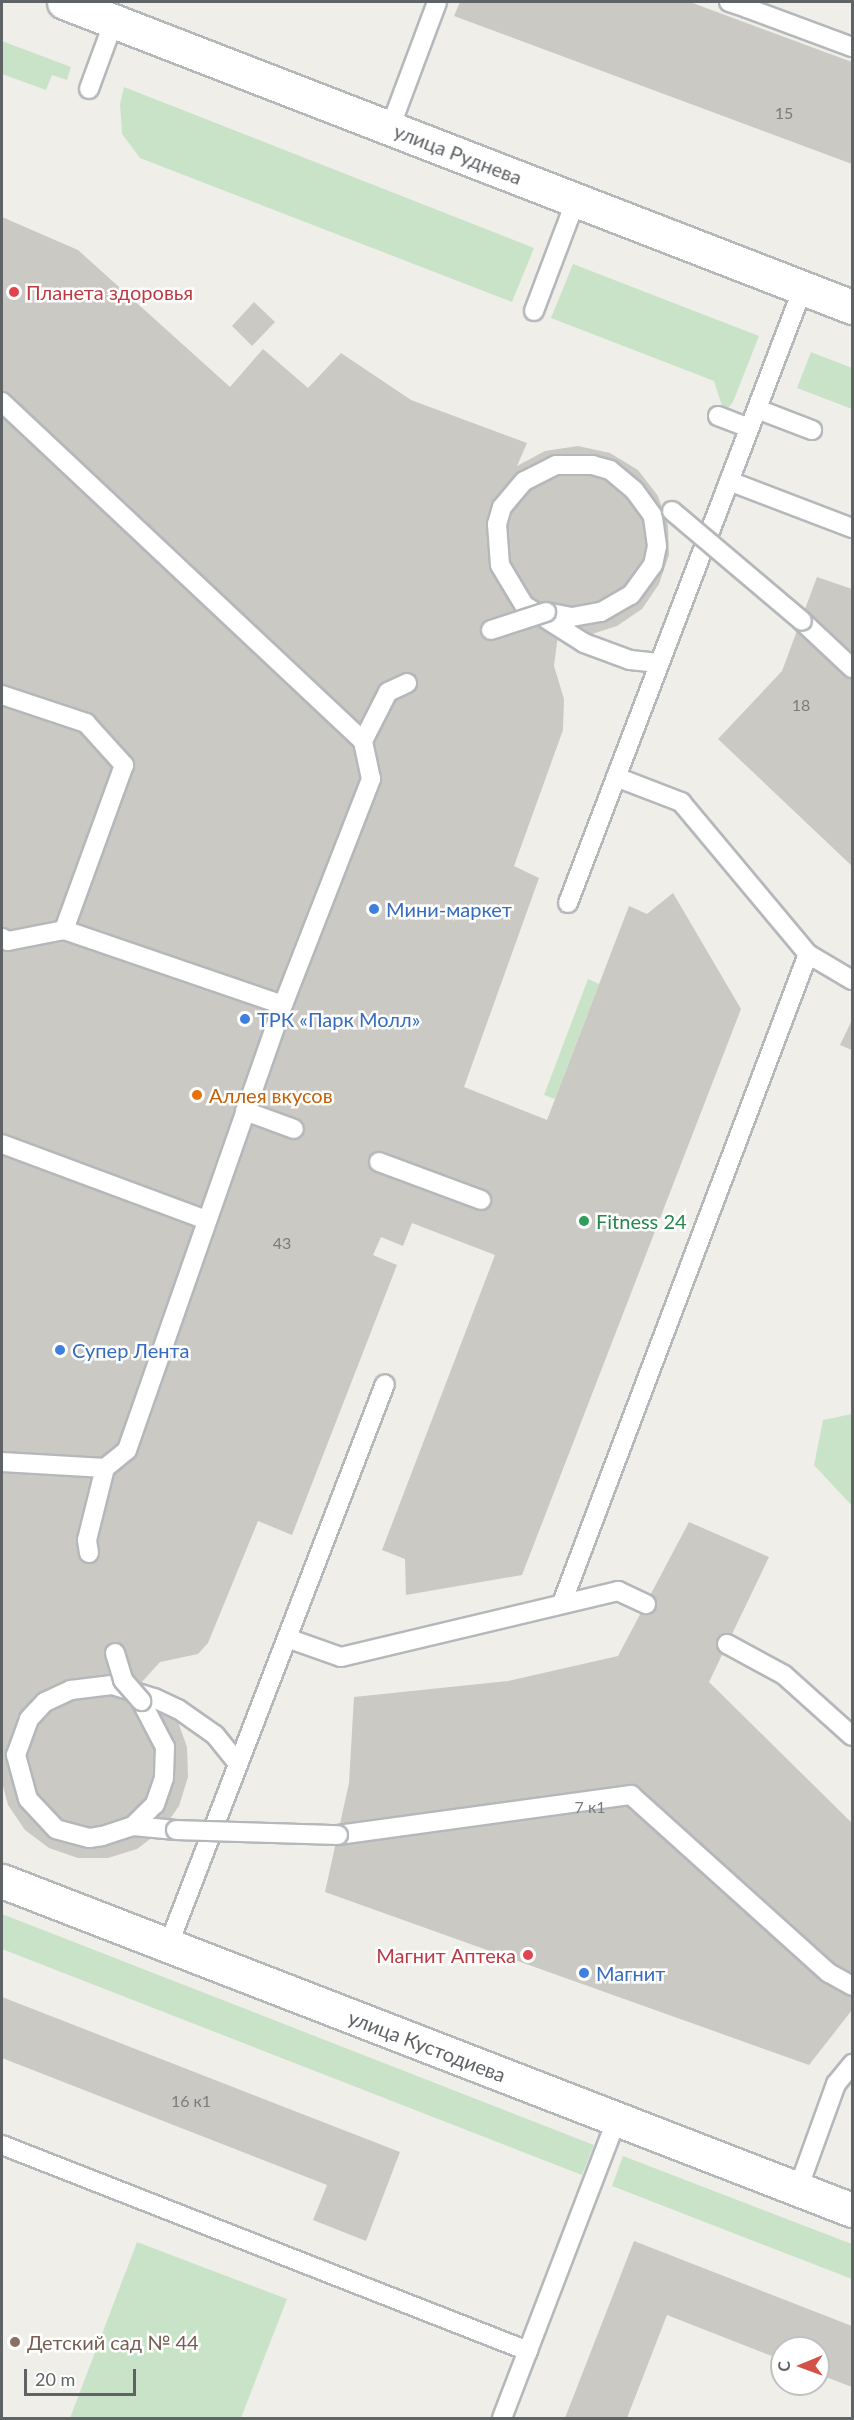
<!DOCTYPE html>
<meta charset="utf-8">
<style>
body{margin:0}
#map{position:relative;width:854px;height:2420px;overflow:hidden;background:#f0eee9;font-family:Lato,sans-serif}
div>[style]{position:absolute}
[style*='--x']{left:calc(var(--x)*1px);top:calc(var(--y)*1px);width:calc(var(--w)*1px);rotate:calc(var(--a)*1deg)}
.green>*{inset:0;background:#c9e3c9}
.building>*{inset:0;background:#cbc9c4}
.roads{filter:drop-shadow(2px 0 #b5b8bb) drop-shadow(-2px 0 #b5b8bb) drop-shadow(0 2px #b5b8bb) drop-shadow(0 -2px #b5b8bb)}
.lane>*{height:18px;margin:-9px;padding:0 9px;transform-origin:9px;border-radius:9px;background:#fff}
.street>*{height:33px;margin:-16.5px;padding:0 16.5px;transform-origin:16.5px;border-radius:16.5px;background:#fff}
.bridges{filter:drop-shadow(2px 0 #b5b8bb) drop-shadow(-2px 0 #b5b8bb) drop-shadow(0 2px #b5b8bb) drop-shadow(0 -2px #b5b8bb)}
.lane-bridge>*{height:18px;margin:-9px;padding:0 9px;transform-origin:9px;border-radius:9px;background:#fff}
.dots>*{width:16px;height:16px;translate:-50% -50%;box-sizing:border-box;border:3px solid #fff;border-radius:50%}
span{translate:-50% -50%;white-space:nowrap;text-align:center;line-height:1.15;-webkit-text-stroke:5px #fff;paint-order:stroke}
.number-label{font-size:16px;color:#7b7c7e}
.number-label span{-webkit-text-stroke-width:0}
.street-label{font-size:20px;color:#606366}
.health-label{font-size:20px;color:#be3a42}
.left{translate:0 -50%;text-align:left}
.right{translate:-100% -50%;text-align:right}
.shop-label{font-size:20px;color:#366cbe}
.food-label{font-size:20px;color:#c56008}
.leisure-label{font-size:20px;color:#27864d}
.education-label{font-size:20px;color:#785e54}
.frame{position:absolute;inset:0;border:3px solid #606366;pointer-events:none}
.north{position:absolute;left:770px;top:2336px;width:60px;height:60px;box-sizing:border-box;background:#fff;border:2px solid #bfc1c2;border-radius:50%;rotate:269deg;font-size:16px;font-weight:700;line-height:24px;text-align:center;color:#606366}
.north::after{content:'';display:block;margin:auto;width:21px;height:27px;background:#d4514a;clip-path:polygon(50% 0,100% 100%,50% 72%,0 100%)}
.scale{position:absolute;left:24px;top:2369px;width:112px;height:27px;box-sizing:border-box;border:3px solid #606366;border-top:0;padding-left:8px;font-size:18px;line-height:21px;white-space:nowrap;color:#606366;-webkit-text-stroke:4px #fff;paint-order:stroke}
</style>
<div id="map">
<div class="green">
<i style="clip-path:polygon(2px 41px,71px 67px,67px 80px,52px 75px,46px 90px,2px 74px)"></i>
<i style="clip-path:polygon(124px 87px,534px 248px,512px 302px,140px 158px,122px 134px,120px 104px)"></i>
<i style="clip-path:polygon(573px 264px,759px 336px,733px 402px,728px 408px,722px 406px,714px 381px,551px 318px)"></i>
<i style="clip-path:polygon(811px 352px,852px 368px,852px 409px,797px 388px)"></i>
<i style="clip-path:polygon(588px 979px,599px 984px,555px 1099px,544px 1095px)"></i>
<i style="clip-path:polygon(852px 1414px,852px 1506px,814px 1465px,823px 1420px)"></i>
<i style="clip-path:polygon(2px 1914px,594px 2145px,582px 2175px,2px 1949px)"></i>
<i style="clip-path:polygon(623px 2156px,852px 2244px,852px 2279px,612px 2186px)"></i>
<i style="clip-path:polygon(137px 2242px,287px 2299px,241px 2418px,70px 2418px)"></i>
</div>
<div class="building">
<i style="clip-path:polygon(460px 2px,690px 2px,852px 62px,852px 164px,454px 16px)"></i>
<i style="clip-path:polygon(2px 217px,78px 250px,230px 387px,263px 349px,308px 388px,341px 353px,411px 400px,527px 443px,517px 466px,545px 451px,578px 446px,610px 453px,638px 470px,658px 496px,668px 525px,669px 555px,659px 584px,642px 609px,617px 626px,589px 635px,558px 635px,554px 666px,564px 699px,563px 730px,514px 866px,539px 878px,464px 1087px,547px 1120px,629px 906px,647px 914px,673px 893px,741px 1009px,522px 1575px,406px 1595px,405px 1559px,382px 1550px,495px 1255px,412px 1223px,403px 1246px,381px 1237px,373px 1255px,397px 1265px,292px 1535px,258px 1521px,208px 1643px,198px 1654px,160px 1662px,141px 1683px,157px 1693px,177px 1719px,187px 1747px,188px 1777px,179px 1806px,162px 1830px,137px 1849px,108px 1858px,78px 1858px,49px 1848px,25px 1830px,8px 1805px,2px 1782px)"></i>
<i style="clip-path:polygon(254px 302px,275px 322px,252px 346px,232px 326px)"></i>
<i style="clip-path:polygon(817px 577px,852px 589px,852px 866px,718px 739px,782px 671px)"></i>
<i style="clip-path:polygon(852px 1020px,852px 1050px,840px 1045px)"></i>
<i style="clip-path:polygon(689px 1522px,769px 1557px,709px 1682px,852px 1823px,852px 2010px,809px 2065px,325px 1892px,349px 1783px,354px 1697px,508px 1681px,618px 1656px)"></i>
<i style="clip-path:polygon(2px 1997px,400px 2152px,366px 2241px,313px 2220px,327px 2185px,2px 2058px)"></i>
<i style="clip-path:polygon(634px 2241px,852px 2326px,852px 2387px,818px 2374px,818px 2348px,782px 2348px,782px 2360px,667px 2315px,627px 2418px,565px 2418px)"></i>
</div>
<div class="roads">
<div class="lane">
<i style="--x:729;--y:2;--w:19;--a:18"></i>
<i style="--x:747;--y:8;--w:7;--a:-63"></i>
<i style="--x:747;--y:8;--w:112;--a:20.4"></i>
<i style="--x:89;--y:89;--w:72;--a:-69.8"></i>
<i style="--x:390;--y:128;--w:134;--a:-69.5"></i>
<i style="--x:534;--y:311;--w:119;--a:-69.3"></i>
<i style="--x:2;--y:402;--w:495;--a:43.2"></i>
<i style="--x:757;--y:409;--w:59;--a:20.9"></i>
<i style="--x:718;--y:416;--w:33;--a:21"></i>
<i style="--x:729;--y:481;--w:132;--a:20.9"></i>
<i style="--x:546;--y:612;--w:26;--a:11"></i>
<i style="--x:572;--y:617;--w:29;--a:-10"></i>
<i style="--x:601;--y:612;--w:34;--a:-30"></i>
<i style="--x:631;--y:595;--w:37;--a:-54"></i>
<i style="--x:653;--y:565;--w:19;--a:-78"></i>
<i style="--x:657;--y:546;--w:30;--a:-98"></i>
<i style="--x:653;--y:516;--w:32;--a:-126"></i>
<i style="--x:634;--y:490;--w:31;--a:-140"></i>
<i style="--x:610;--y:470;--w:18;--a:-164"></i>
<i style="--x:593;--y:465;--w:37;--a:180"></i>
<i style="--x:556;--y:465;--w:36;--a:153"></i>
<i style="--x:524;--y:481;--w:34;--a:130"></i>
<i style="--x:502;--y:507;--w:18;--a:106"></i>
<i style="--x:497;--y:524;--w:41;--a:85.8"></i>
<i style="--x:500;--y:565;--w:47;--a:59"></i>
<i style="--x:524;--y:605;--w:71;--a:32.3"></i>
<i style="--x:584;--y:643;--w:49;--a:20.3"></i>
<i style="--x:630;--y:660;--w:29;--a:6"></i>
<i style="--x:802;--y:621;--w:69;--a:43.2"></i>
<i style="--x:2;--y:695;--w:89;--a:18.4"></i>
<i style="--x:86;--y:723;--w:57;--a:47.9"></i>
<i style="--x:124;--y:765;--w:176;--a:110"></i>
<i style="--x:64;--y:930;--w:57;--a:168.9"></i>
<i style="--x:8;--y:941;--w:7;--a:-153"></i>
<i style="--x:616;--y:777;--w:70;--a:21"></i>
<i style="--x:681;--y:802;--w:198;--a:50.1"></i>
<i style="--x:808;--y:954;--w:51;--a:30.6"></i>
<i style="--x:568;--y:903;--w:658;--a:-69.09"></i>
<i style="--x:64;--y:930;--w:231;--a:18.9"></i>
<i style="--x:245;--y:1111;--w:52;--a:20.2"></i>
<i style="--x:2;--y:1144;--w:218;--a:20.4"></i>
<i style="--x:379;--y:1162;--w:109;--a:20.4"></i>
<i style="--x:2;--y:1462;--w:103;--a:3.3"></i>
<i style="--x:89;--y:1553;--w:13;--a:-99"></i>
<i style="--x:87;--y:1540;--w:74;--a:-76"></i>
<i style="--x:105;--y:1468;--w:28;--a:-39"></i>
<i style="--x:127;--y:1450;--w:472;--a:-70.7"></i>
<i style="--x:283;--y:1005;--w:243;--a:-68.7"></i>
<i style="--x:371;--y:779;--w:39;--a:-102"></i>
<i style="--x:363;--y:741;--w:55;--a:-63"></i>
<i style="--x:388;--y:692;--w:21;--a:-25"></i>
<i style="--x:562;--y:1603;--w:694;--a:-69.24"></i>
<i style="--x:287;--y:1638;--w:57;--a:19.4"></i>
<i style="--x:341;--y:1657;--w:285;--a:-13.4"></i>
<i style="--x:618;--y:1591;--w:31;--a:25"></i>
<i style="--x:727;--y:1644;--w:65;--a:28.5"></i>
<i style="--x:784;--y:1675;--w:91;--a:41.9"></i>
<i style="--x:141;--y:1701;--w:52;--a:62.4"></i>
<i style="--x:165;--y:1747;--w:31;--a:92"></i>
<i style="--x:164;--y:1778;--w:28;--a:109"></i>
<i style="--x:155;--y:1804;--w:31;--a:135"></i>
<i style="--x:133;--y:1826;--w:33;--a:162"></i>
<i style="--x:102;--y:1836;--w:13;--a:171"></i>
<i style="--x:89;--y:1838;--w:34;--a:-165"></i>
<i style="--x:56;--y:1829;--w:41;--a:-133"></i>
<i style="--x:28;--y:1799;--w:46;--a:-105.3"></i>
<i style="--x:16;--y:1755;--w:38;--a:-70"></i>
<i style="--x:29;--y:1719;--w:23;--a:-47"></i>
<i style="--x:45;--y:1702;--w:29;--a:-25"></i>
<i style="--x:71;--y:1690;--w:41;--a:-7"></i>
<i style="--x:112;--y:1685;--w:44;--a:17.2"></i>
<i style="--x:154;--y:1698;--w:26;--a:25"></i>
<i style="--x:178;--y:1709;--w:45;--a:35.1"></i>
<i style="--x:215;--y:1735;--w:36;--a:51"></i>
<i style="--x:133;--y:1826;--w:43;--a:5.3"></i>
<i style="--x:338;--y:1835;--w:296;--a:-7.8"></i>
<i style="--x:631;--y:1795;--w:266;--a:42"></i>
<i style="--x:829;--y:1973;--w:26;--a:29"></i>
<i style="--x:168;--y:1946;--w:602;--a:-68.89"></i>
<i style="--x:2;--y:2145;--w:565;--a:21.39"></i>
<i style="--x:798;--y:2189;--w:112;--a:-70.1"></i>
<i style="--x:836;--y:2084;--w:26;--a:-51"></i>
<i style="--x:502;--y:2418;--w:320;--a:-69"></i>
</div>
<div class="street">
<i style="--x:64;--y:2;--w:845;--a:21.16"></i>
<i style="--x:2;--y:1881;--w:911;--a:21.16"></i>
</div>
</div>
<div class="bridges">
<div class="lane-bridge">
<i style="--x:672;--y:511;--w:170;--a:40.2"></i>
<i style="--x:491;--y:630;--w:58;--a:-18.1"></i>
<i style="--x:115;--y:1653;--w:28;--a:73"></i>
<i style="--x:123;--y:1680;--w:28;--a:49"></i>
<i style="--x:176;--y:1830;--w:162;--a:1.8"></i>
</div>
</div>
<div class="dots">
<i style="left:14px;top:292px;background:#e0444e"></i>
<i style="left:374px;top:909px;background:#3f7fe0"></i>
<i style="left:245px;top:1019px;background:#3f7fe0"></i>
<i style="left:197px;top:1095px;background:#e8710a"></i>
<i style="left:584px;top:1221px;background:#2e9e5b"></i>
<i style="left:60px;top:1350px;background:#3f7fe0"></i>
<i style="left:528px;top:1955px;background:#e0444e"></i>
<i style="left:584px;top:1973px;background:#3f7fe0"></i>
<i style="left:15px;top:2342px;background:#8d6e63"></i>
</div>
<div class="number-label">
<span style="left:784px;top:113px">15</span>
<span style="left:801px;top:705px">18</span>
<span style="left:282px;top:1243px">43</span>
<span style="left:590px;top:1807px">7 к1</span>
<span style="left:191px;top:2101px">16 к1</span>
</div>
<div class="street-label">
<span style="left:458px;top:154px;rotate:21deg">улица Руднева</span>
<span style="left:427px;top:2046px;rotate:21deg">улица Кустодиева</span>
</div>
<div class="health-label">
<span class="left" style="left:26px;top:292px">Планета здоровья</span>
<span class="right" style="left:516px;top:1955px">Магнит Аптека</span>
</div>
<div class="shop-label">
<span class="left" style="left:386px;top:909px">Мини-маркет</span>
<span class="left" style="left:257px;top:1019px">ТРК «Парк Молл»</span>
<span class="left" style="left:72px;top:1350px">Супер Лента</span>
<span class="left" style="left:596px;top:1973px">Магнит</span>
</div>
<div class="food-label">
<span class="left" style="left:209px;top:1095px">Аллея вкусов</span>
</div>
<div class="leisure-label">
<span class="left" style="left:596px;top:1221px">Fitness 24</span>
</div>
<div class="education-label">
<span class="left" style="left:27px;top:2342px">Детский сад № 44</span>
</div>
<div class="frame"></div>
<div class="north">С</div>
<div class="scale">20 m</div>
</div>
